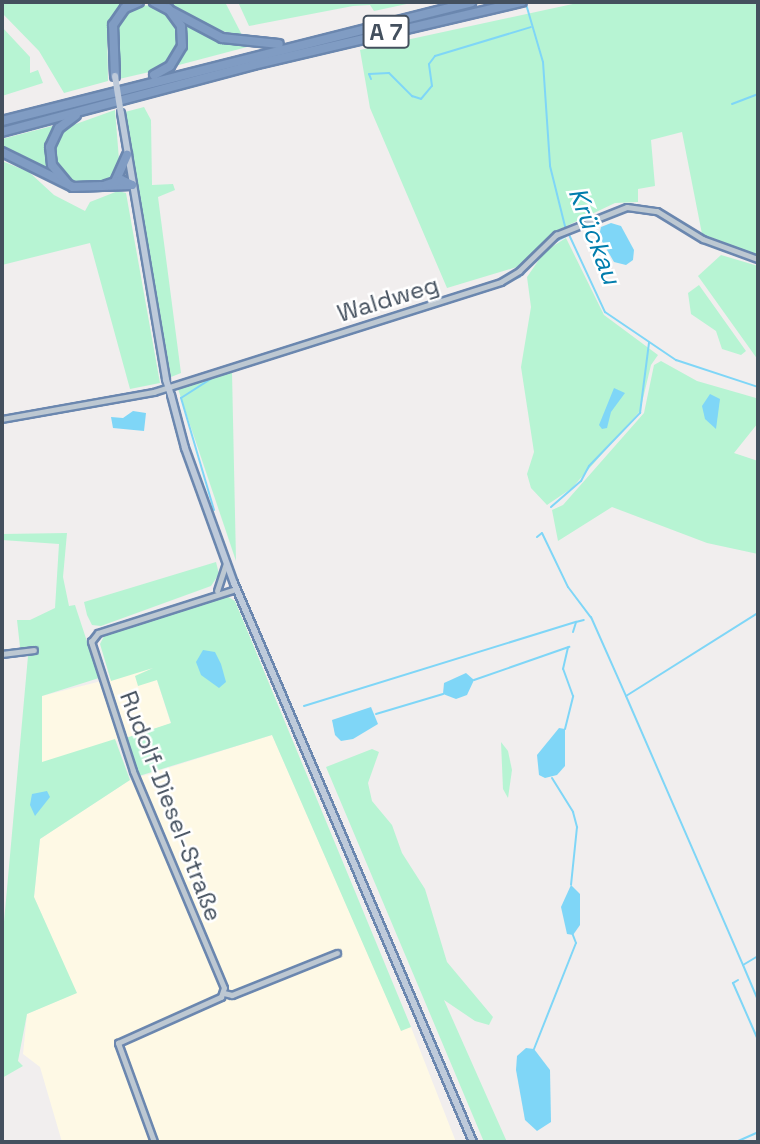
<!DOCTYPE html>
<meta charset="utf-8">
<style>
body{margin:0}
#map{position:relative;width:760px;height:1144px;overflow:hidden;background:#f1eeee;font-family:"Space Grotesk",sans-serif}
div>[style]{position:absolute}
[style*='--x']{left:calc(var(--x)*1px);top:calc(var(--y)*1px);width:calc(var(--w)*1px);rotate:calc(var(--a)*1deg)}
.commercial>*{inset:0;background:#fef9e5}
.green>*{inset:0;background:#b7f4d3}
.water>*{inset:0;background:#7fd6f7}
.stream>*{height:2px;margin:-1px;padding:0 1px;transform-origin:1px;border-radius:1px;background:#7fd6f7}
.roads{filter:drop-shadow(2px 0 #6b87af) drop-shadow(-2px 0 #6b87af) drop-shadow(0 2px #6b87af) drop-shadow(0 -2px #6b87af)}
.street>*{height:4.5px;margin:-2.25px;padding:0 2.25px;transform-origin:2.25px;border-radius:2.25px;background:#bdc8d2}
.secondary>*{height:6px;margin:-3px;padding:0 3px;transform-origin:3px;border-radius:3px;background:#becada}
.highway>*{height:8px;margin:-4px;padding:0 4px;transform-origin:4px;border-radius:4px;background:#809cc3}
.secondary-bridge>*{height:6px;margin:-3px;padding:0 3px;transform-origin:3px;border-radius:3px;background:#becada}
span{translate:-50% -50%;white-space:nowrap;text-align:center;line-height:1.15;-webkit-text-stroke:5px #fff;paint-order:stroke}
.shield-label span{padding:2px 5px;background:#fff;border:2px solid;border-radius:5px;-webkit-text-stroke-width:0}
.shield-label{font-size:23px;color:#44505e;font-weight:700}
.street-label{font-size:24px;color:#44505e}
.water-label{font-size:26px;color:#017dad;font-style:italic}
.frame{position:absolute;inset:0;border:4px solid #44505e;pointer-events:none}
</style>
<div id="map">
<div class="commercial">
<i style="clip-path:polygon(153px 668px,171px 724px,42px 763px,42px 696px)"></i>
<i style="clip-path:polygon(272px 735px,401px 1030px,411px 1027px,456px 1142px,62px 1142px,40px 1067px,23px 1054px,27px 1014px,76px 993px,34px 897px,40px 839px,130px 780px)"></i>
</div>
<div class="green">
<i style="clip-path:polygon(2px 2px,124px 2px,107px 25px,108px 81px,64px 93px,39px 51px,2px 13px)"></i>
<i style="clip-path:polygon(169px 2px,225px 2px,242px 35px,211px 29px)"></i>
<i style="clip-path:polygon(238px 2px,416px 2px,374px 11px,370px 5px,353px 6px,249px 26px)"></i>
<i style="clip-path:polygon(582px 2px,758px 2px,758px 255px,702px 234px,682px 132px,651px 140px,655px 186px,638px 189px,638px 202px,615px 203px,554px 232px,517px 267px,447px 288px,370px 108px,360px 50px)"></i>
<i style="clip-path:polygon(154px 5px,166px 11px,178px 24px,179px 49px,158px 70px,119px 79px,116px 29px,122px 16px,137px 6px)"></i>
<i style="clip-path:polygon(181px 18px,209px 37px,247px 47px,175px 66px,187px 43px)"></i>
<i style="clip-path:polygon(2px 27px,30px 57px,30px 73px,38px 70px,43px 83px,2px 96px)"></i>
<i style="clip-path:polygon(144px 107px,151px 120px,152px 185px,173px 184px,175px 190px,158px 197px,181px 373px,171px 377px,125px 112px)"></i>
<i style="clip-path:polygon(115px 110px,120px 172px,101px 183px,81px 185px,66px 179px,56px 170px,51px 154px,62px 129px)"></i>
<i style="clip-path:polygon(56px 125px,45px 145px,53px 172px,2px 147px,2px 139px)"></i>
<i style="clip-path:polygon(2px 161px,29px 172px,54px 195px,85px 211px,90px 202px,118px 191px,126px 193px,160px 383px,130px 389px,90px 243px,2px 265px)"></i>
<i style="clip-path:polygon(566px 238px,604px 315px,658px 355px,651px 365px,640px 411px,572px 488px,547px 505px,531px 488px,527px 474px,534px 452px,521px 367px,531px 307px,527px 277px,545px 251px)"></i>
<i style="clip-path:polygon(721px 255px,758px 266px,758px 360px,698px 276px)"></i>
<i style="clip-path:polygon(699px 285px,746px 351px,741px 355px,722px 349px,716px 331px,691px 314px,688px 293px)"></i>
<i style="clip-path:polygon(661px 361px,697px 381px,756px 398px,758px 423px,734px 453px,758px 461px,758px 554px,707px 543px,612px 507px,558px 541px,552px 510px,563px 505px,644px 413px,654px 365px)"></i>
<i style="clip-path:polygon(232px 372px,236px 561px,178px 389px)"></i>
<i style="clip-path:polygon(67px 533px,63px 577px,69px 606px,75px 605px,99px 678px,42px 696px,42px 762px,115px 739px,130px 780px,40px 839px,34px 897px,77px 993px,27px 1014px,18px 1061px,23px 1066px,2px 1078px,2px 944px,28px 656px,20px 647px,17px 620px,30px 620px,55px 608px,59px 544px,2px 540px,2px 534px)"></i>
<i style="clip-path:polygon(216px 562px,219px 574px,211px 586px,101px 626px,92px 625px,87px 615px,84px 602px)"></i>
<i style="clip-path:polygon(225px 595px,235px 601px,411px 1027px,401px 1031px,272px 735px,139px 776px,126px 738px,171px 723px,157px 680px,138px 686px,135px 676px,153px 668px,111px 681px,100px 644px,104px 636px)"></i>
<i style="clip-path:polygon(501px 742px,508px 751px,512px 770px,508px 798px,503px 789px)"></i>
<i style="clip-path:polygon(372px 749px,379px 752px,368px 783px,372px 801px,392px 825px,402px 853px,425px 889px,447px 962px,493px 1017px,489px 1025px,475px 1021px,444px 1000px,507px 1142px,484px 1142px,326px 767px)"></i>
</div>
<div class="water">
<i style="clip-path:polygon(611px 223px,621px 226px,634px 250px,633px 260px,626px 265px,614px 262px,599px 236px,601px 227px)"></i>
<i style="clip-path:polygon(614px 388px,625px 393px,611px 412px,607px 428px,602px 429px,599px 425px)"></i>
<i style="clip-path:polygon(710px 394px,720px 399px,716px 429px,705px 419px,702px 406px)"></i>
<i style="clip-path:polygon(133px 411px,146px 413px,144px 431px,113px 428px,111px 417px,123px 418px)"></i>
<i style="clip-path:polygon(203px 650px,215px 652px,221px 664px,226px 682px,219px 688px,201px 675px,196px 662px)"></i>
<i style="clip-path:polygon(466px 673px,474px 680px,467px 695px,456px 699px,443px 694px,444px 683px)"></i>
<i style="clip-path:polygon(371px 707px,378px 724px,353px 739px,341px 741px,335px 735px,332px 720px)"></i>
<i style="clip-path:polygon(559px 728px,565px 729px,565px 766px,557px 775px,545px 778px,539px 775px,537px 755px)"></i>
<i style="clip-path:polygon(47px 791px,50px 797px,35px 816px,30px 805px,32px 794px)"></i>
<i style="clip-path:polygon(571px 885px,580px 894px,580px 925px,573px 935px,567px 934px,561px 907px)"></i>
<i style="clip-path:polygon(526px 1048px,534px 1049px,550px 1070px,551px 1122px,537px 1131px,525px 1120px,516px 1070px,517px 1056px)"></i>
</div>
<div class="stream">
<i style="--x:526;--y:4;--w:60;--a:73.7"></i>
<i style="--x:543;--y:62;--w:104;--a:86.1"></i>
<i style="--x:550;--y:166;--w:62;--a:76"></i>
<i style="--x:565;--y:226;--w:95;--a:65.1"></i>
<i style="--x:605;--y:312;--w:86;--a:34.1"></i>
<i style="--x:676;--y:360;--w:86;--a:18.2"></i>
<i style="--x:371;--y:79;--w:5;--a:-112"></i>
<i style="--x:369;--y:74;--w:20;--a:-3"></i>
<i style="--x:389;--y:73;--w:33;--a:45"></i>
<i style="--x:412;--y:96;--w:9;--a:18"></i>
<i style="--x:421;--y:99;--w:17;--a:-50"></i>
<i style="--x:432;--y:86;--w:22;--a:-98"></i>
<i style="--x:429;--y:64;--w:10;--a:-53"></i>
<i style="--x:435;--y:56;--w:100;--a:-16.8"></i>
<i style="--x:732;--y:104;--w:28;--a:-21"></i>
<i style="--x:549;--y:245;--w:19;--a:-28"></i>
<i style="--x:523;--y:274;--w:30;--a:-49"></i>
<i style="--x:504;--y:283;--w:17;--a:-21"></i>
<i style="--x:551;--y:507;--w:40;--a:-41"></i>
<i style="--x:581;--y:481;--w:17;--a:-62"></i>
<i style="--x:589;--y:466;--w:74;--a:-46.1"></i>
<i style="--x:640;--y:413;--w:71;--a:-82.7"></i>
<i style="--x:214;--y:510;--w:117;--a:-106.4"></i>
<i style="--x:181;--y:398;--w:46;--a:-32.7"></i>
<i style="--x:537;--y:537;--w:6;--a:-39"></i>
<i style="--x:542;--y:533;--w:60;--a:64.3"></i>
<i style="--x:568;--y:587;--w:38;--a:53"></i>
<i style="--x:591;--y:617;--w:86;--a:66.1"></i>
<i style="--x:626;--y:696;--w:156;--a:-32.2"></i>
<i style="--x:573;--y:632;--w:10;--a:-73"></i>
<i style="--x:576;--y:622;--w:8;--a:-14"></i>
<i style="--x:474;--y:680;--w:101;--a:-19.2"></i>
<i style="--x:626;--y:696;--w:293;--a:66.5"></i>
<i style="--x:304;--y:706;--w:285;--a:-17.2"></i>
<i style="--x:376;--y:714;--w:70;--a:-16.6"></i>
<i style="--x:565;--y:729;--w:34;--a:-76"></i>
<i style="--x:573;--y:696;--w:29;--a:-110"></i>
<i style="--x:563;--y:669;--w:22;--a:-77"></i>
<i style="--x:552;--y:778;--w:40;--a:58"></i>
<i style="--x:573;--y:812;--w:16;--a:75"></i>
<i style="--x:577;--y:827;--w:58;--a:95.9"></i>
<i style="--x:758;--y:956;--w:17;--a:149"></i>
<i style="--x:743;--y:965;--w:38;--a:67"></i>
<i style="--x:738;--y:980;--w:6;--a:149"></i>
<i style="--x:733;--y:983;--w:62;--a:66.3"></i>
<i style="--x:534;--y:1049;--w:114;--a:-68.4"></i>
<i style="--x:576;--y:943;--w:9;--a:-111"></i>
<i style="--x:736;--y:1142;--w:24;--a:-24"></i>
</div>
<div class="roads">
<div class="street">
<i style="--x:2;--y:419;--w:154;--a:-10.1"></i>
<i style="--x:154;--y:392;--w:364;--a:-17.6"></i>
<i style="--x:501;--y:282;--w:21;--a:-31"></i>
<i style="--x:519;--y:271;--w:52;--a:-44.2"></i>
<i style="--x:556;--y:235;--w:76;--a:-21.5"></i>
<i style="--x:627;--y:207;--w:30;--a:8"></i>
<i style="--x:657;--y:211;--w:54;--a:31.3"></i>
<i style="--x:703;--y:239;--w:59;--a:20"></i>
<i style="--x:217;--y:591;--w:28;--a:-72"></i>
<i style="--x:2;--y:654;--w:32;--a:-7"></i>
<i style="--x:224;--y:993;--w:8;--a:14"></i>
<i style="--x:232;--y:995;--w:113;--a:-21.8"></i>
<i style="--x:154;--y:1142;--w:105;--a:-110"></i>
<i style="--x:118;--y:1043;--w:113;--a:-24.1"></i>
<i style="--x:221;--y:997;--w:9;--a:-72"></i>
<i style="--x:224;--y:988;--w:235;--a:-112.8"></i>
<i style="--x:133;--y:771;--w:136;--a:-108"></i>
<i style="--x:91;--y:642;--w:11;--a:-52"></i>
<i style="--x:98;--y:633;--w:145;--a:-17.7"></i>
</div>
<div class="secondary">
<i style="--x:121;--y:113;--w:271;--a:80.4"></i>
<i style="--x:171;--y:395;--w:55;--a:75.2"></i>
<i style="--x:185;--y:448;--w:144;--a:70.1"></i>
<i style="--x:234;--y:583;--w:608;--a:66.85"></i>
</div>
<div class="highway">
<i style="--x:154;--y:2;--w:77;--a:27.9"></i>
<i style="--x:222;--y:38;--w:57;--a:6"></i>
<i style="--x:154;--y:75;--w:18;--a:-29"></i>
<i style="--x:170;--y:66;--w:23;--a:-59"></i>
<i style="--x:182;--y:46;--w:20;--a:-93"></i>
<i style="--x:181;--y:26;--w:22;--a:-126"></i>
<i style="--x:115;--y:76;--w:51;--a:-92.2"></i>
<i style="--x:113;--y:25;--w:21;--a:-55"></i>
<i style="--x:125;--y:8;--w:15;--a:-23"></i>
<i style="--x:2;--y:121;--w:484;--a:-14.2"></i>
<i style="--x:2;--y:132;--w:260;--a:-14.9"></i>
<i style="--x:253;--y:65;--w:276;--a:-13.2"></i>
<i style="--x:2;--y:152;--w:79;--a:26.2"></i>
<i style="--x:73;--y:187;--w:59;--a:-1.9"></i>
<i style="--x:115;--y:182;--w:30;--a:-66"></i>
<i style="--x:67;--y:183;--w:23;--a:-130"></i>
<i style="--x:52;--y:165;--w:18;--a:-96"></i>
<i style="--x:50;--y:147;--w:21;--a:-65"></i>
<i style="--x:59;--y:128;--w:21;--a:-37"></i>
<i style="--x:106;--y:185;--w:16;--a:-18"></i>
<i style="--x:121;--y:180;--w:12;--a:24"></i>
</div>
</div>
<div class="secondary-bridge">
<i style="--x:115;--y:76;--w:37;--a:81"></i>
<i style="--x:166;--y:380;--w:16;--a:72"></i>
</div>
<div class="shield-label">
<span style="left:386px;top:32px">A 7</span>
</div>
<div class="street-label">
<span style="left:388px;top:299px;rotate:-17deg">Waldweg</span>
<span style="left:171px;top:806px;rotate:69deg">Rudolf-Diesel-Straße</span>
</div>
<div class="water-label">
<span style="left:594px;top:236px;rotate:69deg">Krückau</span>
</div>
<div class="frame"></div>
</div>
